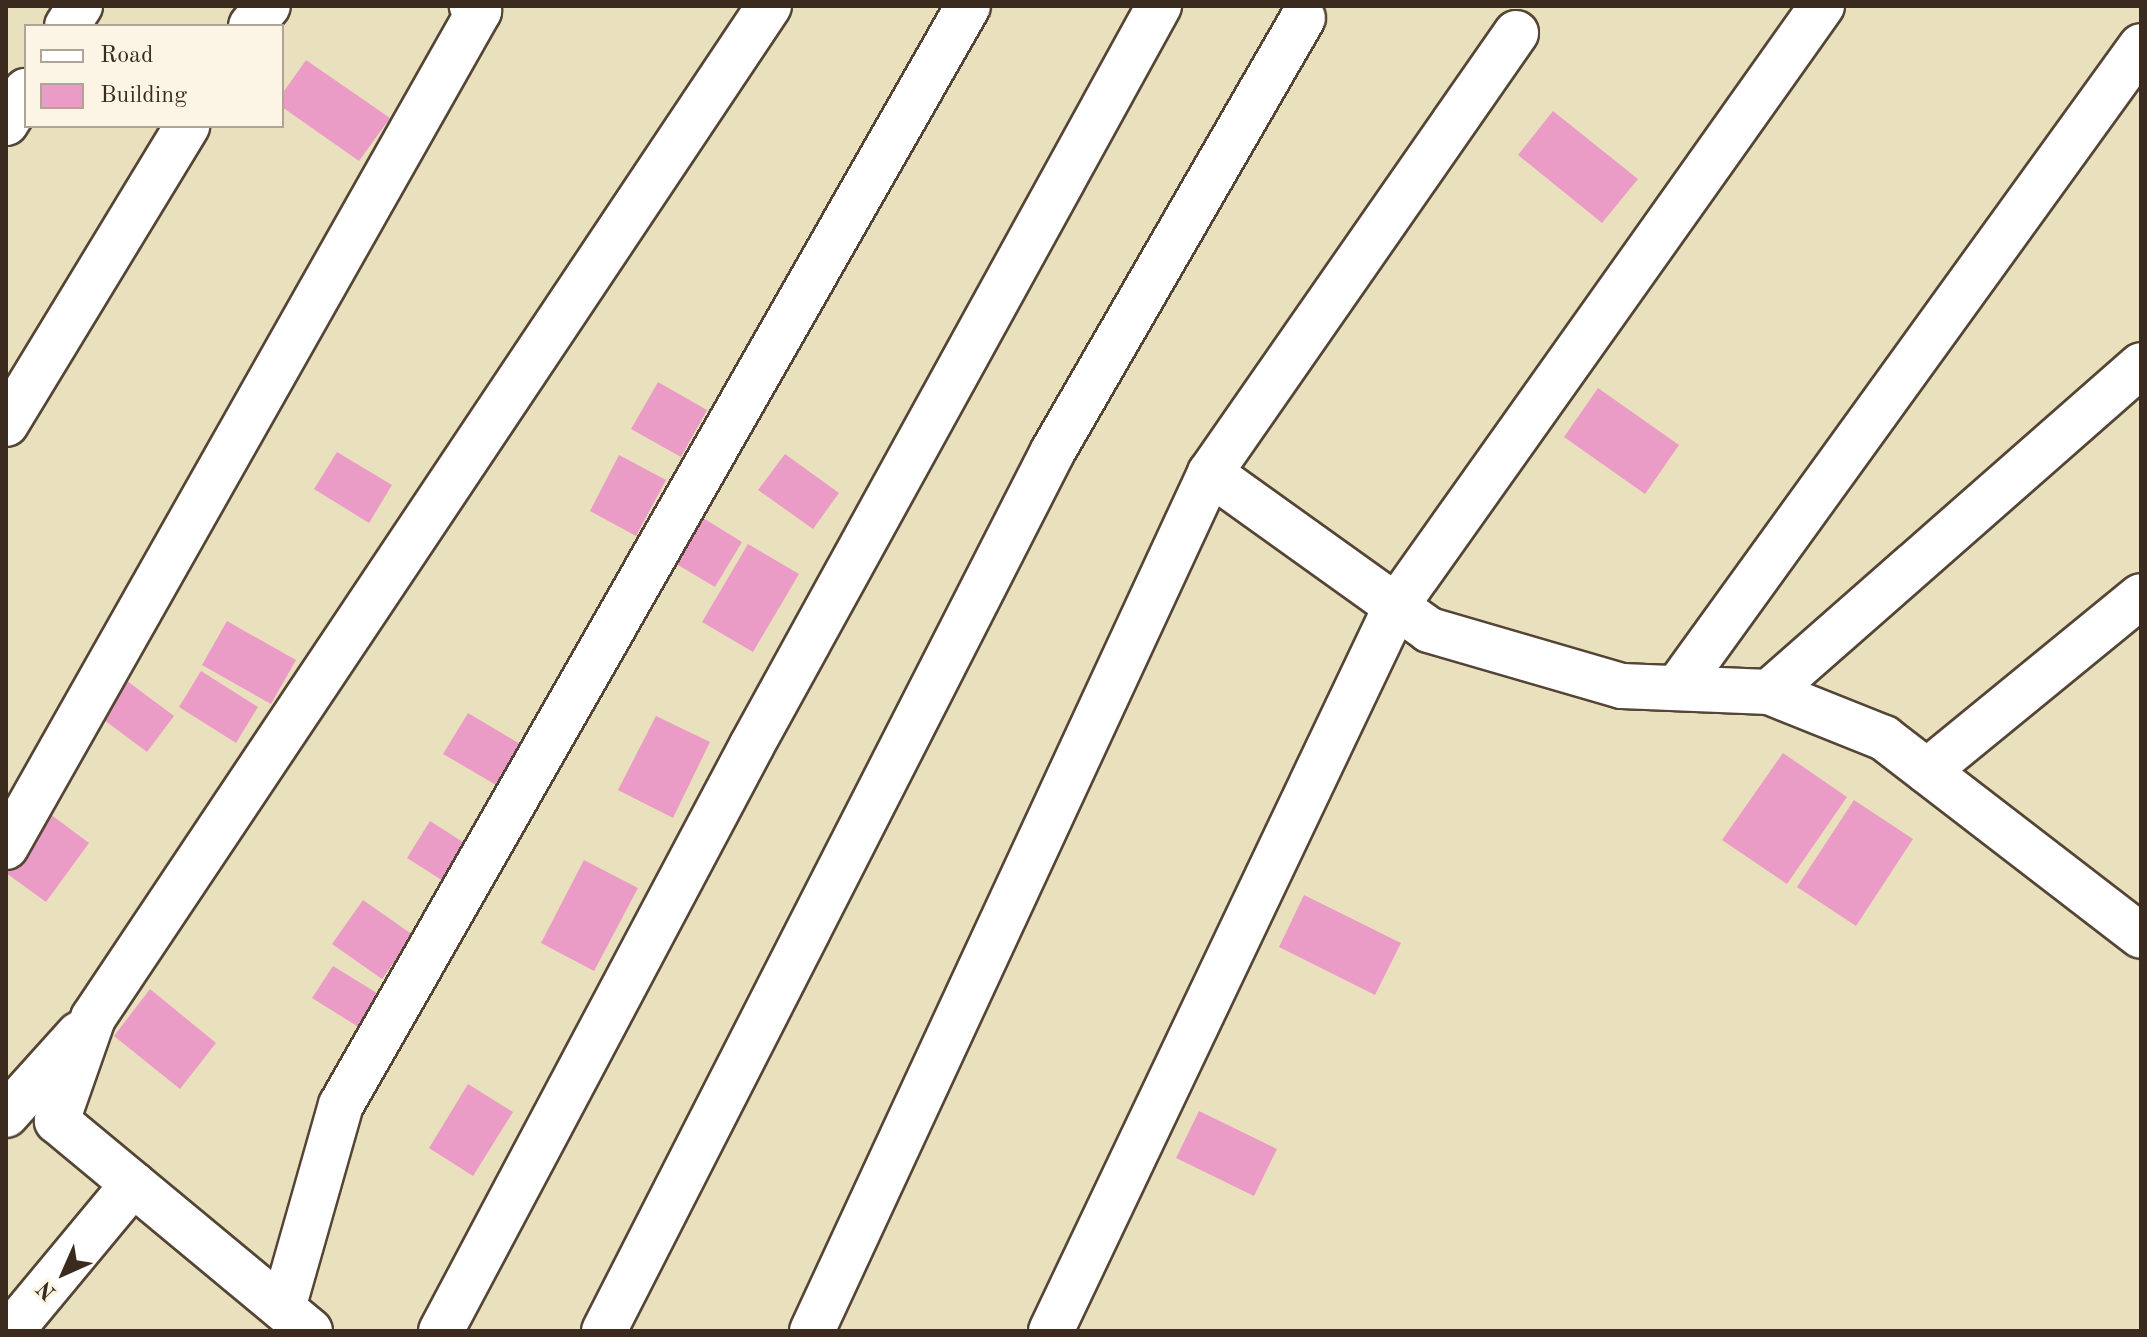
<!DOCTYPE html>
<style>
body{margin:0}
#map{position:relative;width:2147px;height:1337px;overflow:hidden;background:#e9e1be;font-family:"Old Standard TT",serif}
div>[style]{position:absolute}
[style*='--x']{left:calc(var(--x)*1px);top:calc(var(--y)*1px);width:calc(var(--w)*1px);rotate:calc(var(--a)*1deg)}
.building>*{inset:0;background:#eb9cc6}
.roads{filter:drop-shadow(2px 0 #554536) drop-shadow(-2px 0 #554536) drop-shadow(0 2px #554536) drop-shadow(0 -2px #554536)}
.minor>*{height:44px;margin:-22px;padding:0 22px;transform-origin:22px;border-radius:22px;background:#fff}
span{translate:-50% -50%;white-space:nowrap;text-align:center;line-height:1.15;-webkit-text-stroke:7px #fcf5e5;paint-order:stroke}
.frame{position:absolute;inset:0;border:8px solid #3b2a1e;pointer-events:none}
.legend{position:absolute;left:24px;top:24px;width:260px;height:104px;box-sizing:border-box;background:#fcf5e5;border:2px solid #afa495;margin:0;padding:10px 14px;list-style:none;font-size:24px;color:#3b2a1e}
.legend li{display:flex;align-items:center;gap:16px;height:40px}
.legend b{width:40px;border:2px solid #afa495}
.north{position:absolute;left:24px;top:1233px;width:80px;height:80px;-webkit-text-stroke:6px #fcf5e5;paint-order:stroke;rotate:225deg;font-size:22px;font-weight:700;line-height:32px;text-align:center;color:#3b2a1e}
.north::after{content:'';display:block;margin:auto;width:28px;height:36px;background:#3b2a1e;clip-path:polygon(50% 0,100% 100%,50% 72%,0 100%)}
</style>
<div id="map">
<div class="building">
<i style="clip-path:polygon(306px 60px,390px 118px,359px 161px,282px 107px,282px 94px)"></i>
<i style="clip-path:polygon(1553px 111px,1638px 179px,1602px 223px,1518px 155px)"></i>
<i style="clip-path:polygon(658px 382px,707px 410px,681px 457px,631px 429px)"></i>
<i style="clip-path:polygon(1598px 388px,1679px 445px,1645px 494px,1564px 437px)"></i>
<i style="clip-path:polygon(337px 452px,392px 485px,369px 523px,314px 489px)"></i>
<i style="clip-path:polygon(785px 454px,839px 493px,813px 529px,758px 490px)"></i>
<i style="clip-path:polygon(619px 455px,666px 480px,636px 536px,590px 511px)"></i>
<i style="clip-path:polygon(695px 513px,742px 542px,715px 587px,668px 559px)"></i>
<i style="clip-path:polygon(748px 544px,799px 574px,753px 652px,702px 622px)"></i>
<i style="clip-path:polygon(227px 621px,296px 660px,271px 704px,202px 665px)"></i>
<i style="clip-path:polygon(201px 671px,258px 707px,236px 743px,179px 707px)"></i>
<i style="clip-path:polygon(115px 672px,174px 716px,147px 752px,88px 708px)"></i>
<i style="clip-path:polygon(468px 713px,527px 748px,503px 789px,443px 754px)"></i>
<i style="clip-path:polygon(656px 716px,710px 742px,673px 818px,618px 790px)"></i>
<i style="clip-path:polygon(1783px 753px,1847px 797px,1787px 884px,1722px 840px)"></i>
<i style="clip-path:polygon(1854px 800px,1913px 839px,1856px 926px,1797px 887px)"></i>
<i style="clip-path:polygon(34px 802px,89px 843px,46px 902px,6px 873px,6px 840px)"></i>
<i style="clip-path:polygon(430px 821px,477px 851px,454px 888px,407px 858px)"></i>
<i style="clip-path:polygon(584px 860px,638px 888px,594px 971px,541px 943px)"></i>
<i style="clip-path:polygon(1304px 895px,1401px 943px,1375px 995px,1279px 947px)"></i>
<i style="clip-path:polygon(363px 900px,413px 935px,382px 979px,332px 944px)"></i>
<i style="clip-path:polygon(333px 966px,385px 998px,365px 1031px,312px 998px)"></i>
<i style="clip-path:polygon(150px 989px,216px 1043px,180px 1089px,114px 1036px)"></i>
<i style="clip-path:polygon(468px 1084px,513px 1112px,473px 1176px,429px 1148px)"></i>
<i style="clip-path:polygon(1199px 1111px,1277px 1149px,1254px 1196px,1176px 1158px)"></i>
</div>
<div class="roads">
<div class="minor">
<i style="--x:67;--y:26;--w:24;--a:-57"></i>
<i style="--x:251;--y:26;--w:26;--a:-50"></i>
<i style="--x:6;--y:123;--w:38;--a:-58"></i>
<i style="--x:6;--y:424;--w:349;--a:-58.7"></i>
<i style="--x:1210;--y:473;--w:269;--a:35.6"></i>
<i style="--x:1429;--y:630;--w:201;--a:16.2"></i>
<i style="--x:1622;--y:686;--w:147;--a:2.3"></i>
<i style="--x:1769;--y:692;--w:124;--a:21.8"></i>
<i style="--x:1884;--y:738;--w:324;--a:37.6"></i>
<i style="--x:1677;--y:688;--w:792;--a:-54.14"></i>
<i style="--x:1769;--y:692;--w:495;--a:-41.3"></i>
<i style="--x:1927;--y:771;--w:276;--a:-39.3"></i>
<i style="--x:6;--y:847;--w:961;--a:-60.5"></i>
<i style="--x:479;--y:11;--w:9;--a:-144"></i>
<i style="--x:6;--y:1115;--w:109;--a:-48"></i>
<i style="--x:283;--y:1308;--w:211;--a:-74.1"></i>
<i style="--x:341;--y:1105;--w:1265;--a:-60.29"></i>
<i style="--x:11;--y:1331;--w:191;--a:-50.3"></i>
<i style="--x:310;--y:1331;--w:329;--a:-140.3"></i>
<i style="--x:57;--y:1121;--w:109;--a:-70.7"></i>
<i style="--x:93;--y:1018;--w:1217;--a:-56.26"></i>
<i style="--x:441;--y:1331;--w:663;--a:-62.04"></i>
<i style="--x:752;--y:745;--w:844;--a:-61.16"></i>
<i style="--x:604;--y:1331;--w:988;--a:-62.97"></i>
<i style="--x:1053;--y:451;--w:500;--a:-60"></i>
<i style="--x:812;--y:1331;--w:946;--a:-65.11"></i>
<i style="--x:1210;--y:473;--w:536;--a:-55.18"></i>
<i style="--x:1051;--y:1331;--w:803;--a:-64.55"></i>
<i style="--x:1396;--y:606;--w:736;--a:-54.63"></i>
</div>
</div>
<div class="frame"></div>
<ul class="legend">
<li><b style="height:10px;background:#fff"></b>Road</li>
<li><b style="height:22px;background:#eb9cc6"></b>Building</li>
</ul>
<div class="north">N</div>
</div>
